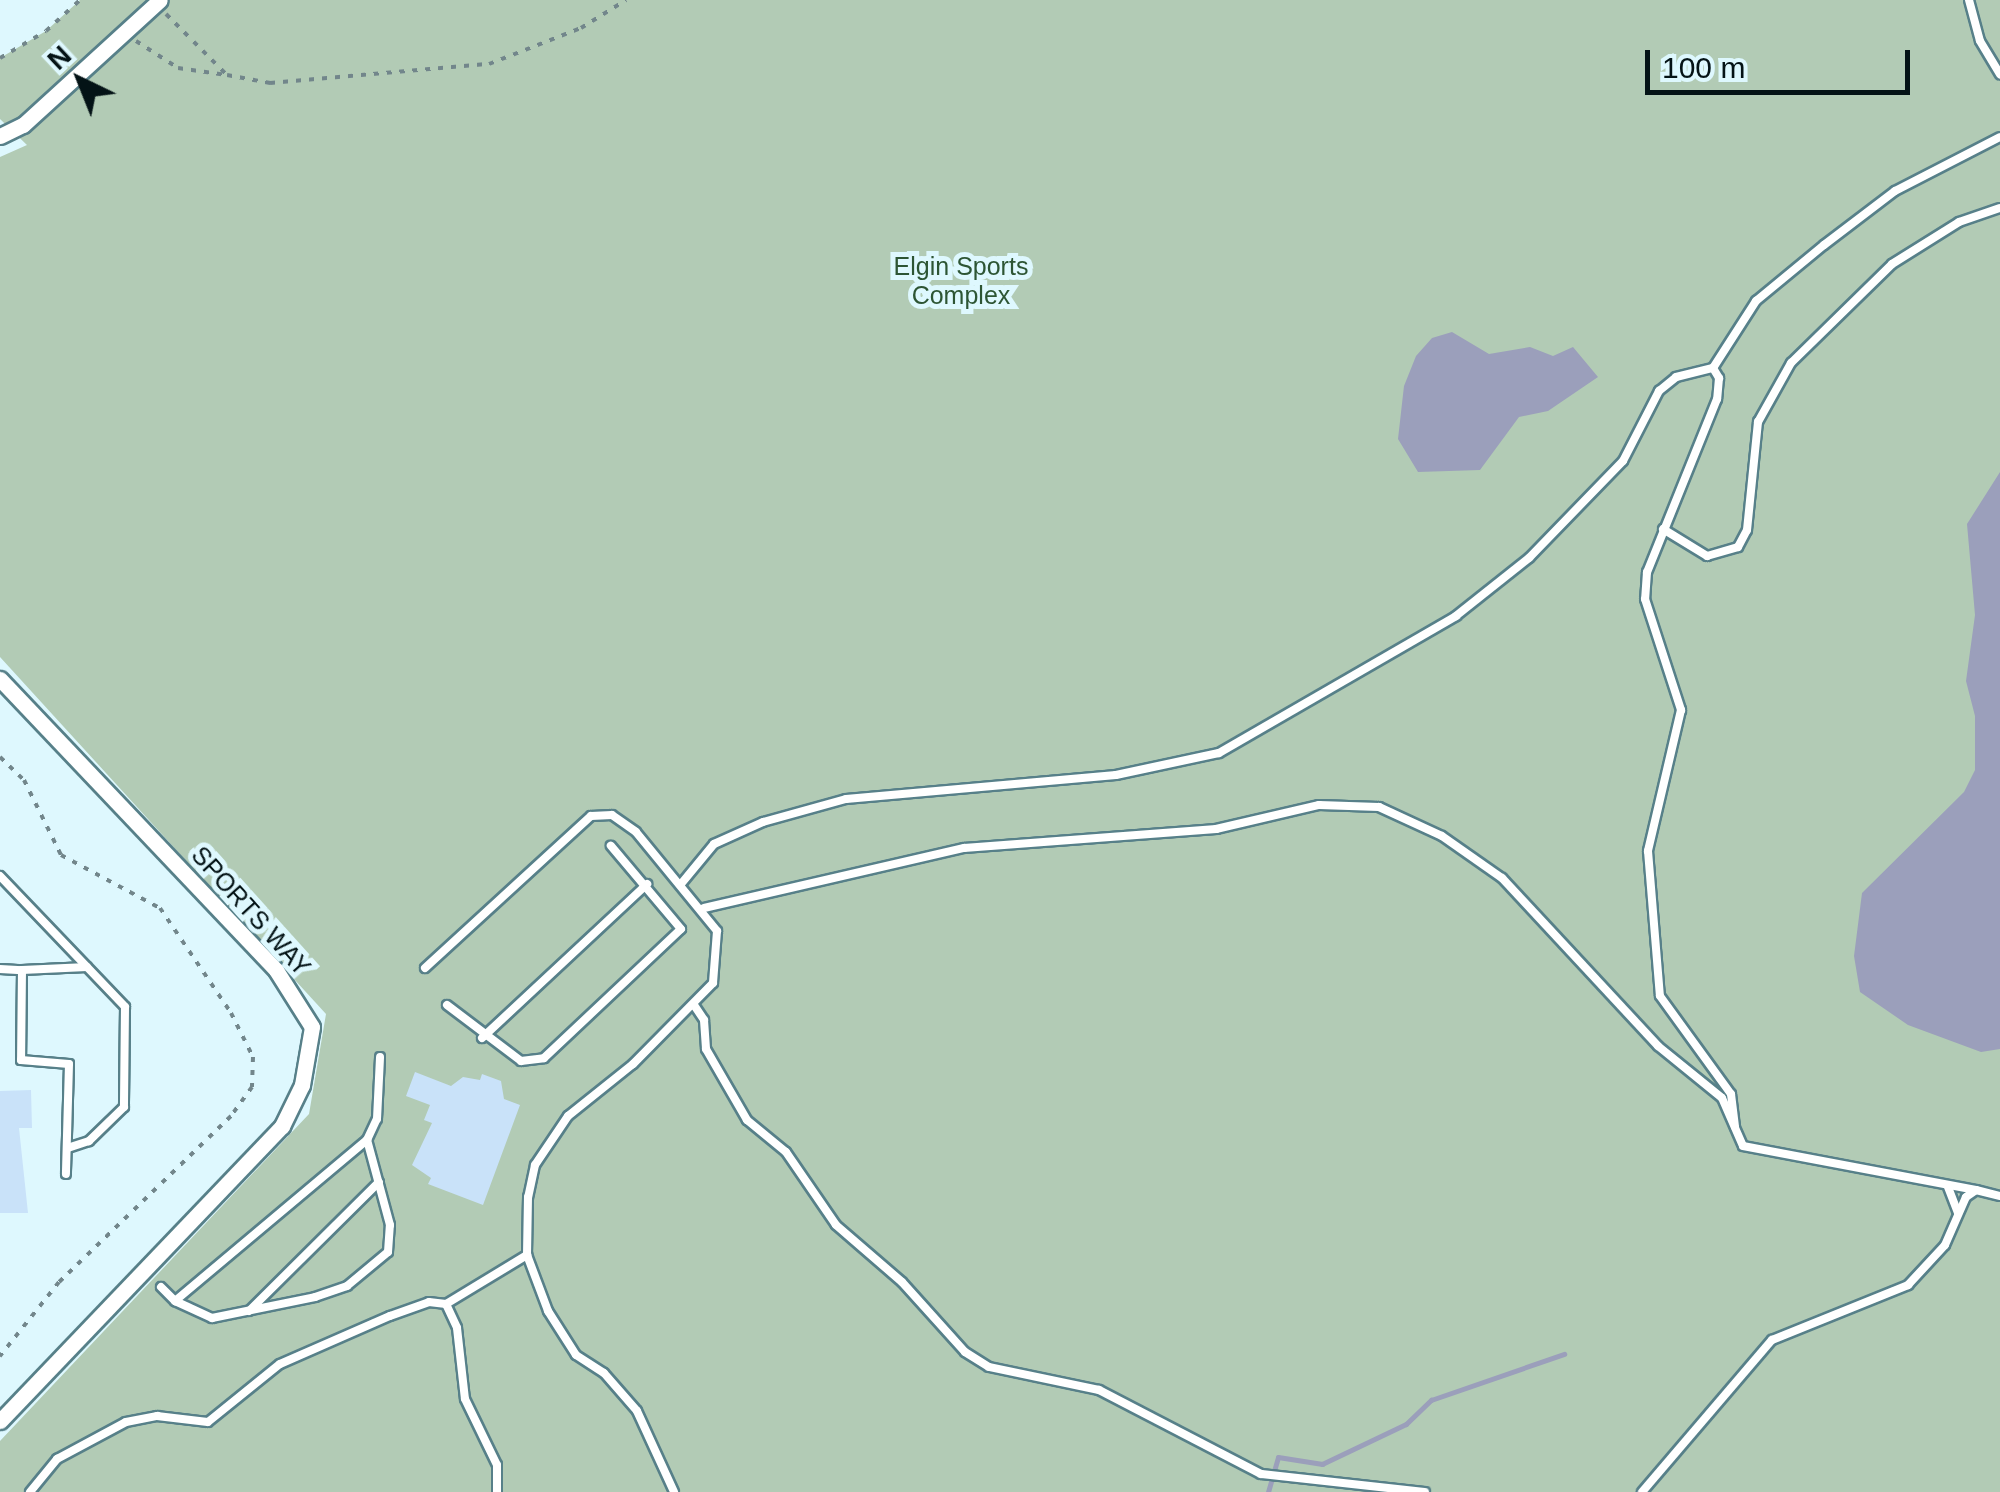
<!DOCTYPE html>
<style>
body{margin:0}
#map{position:relative;width:2000px;height:1492px;overflow:hidden;background:#def8fe;font-family:Arial,sans-serif}
div>[style]{position:absolute}
[style*='--x']{left:calc(var(--x)*1px);top:calc(var(--y)*1px);width:calc(var(--w)*1px);rotate:calc(var(--a)*1deg)}
.green>*{inset:0;background:#b2cbb5}
.water>*{inset:0;background:#9b9fbb}
.stream>*{height:5px;margin:-2.5px;padding:0 2.5px;transform-origin:2.5px;border-radius:2.5px;background:#9b9fbb}
.building>*{inset:0;background:#c9e2f9}
.path>*{height:4px;margin-top:-2px;transform-origin:0;background:repeating-linear-gradient(90deg,#72868b 0 5px,transparent 0 13px)}
.roads{filter:drop-shadow(2px 0 #578089) drop-shadow(-2px 0 #578089) drop-shadow(0 2px #578089) drop-shadow(0 -2px #578089)}
.service>*{height:8px;margin:-4px;padding:0 4px;transform-origin:4px;border-radius:4px;background:#fff}
.minor>*{height:15px;margin:-7.5px;padding:0 7.5px;transform-origin:7.5px;border-radius:7.5px;background:#fff}
span{translate:-50% -50%;white-space:nowrap;text-align:center;line-height:1.15;-webkit-text-stroke:10px #def8fe;paint-order:stroke}
.park-label{font-size:25px;color:#2d5534}
.street-label{font-size:25px;color:#041316}
.north{position:absolute;left:30px;top:30px;width:100px;height:100px;-webkit-text-stroke:8px #def8fe;paint-order:stroke;rotate:317deg;font-size:28px;font-weight:700;line-height:40px;text-align:center;color:#041316}
.north::after{content:'';display:block;margin:auto;width:35px;height:45px;background:#041316;clip-path:polygon(50% 0,100% 100%,50% 72%,0 100%)}
.scale{position:absolute;left:1645px;top:50px;width:265px;height:45px;box-sizing:border-box;border:5px solid #041316;border-top:0;padding-left:12px;font-size:30px;line-height:35px;white-space:nowrap;color:#041316;-webkit-text-stroke:8px #def8fe;paint-order:stroke}
</style>
<div id="map">
<div class="green">
<i style="clip-path:polygon(80px 0,2000px 0,2000px 1492px,0 1492px,0 1441px,309px 1114px,326px 1014px,0 657px,0 157px,27px 145px,0 119px,0 58px,46px 31px)"></i>
</div>
<div class="water">
<i style="clip-path:polygon(1452px 332px,1489px 354px,1530px 347px,1553px 356px,1573px 347px,1598px 377px,1548px 411px,1519px 417px,1480px 470px,1418px 472px,1398px 439px,1404px 386px,1416px 356px,1432px 338px)"></i>
<i style="clip-path:polygon(2000px 472px,2000px 1049px,1981px 1052px,1908px 1025px,1860px 992px,1854px 956px,1862px 893px,1964px 792px,1975px 770px,1975px 716px,1966px 681px,1975px 615px,1967px 524px)"></i>
</div>
<div class="stream">
<i style="--x:1268;--y:1492;--w:36;--a:-74"></i>
<i style="--x:1278;--y:1457;--w:45;--a:9"></i>
<i style="--x:1322;--y:1464;--w:93;--a:-25.5"></i>
<i style="--x:1406;--y:1424;--w:35;--a:-44"></i>
<i style="--x:1431;--y:1400;--w:141;--a:-19.1"></i>
</div>
<div class="building">
<i style="clip-path:polygon(415px 1072px,451px 1086px,463px 1077px,480px 1080px,482px 1074px,501px 1081px,504px 1099px,520px 1105px,483px 1205px,428px 1184px,431px 1178px,412px 1165px,432px 1123px,424px 1120px,430px 1105px,406px 1096px)"></i>
<i style="clip-path:polygon(31px 1090px,32px 1128px,19px 1128px,28px 1213px,0 1213px,0 1091px)"></i>
</div>
<div class="path">
<i style="--x:166;--y:14;--w:86;--a:45"></i>
<i style="--x:227;--y:75;--w:44;--a:10.5"></i>
<i style="--x:270;--y:83;--w:220;--a:-5"></i>
<i style="--x:489;--y:64;--w:99;--a:-21.4"></i>
<i style="--x:581;--y:28;--w:53;--a:-31.9"></i>
<i style="--x:136;--y:41;--w:50;--a:32.7"></i>
<i style="--x:178;--y:68;--w:49;--a:8.1"></i>
<i style="--x:0;--y:58;--w:53;--a:-30.4"></i>
<i style="--x:46;--y:31;--w:46;--a:-42.4"></i>
<i style="--x:0;--y:757;--w:33;--a:44"></i>
<i style="--x:24;--y:780;--w:84;--a:63.7"></i>
<i style="--x:61;--y:855;--w:112;--a:28.2"></i>
<i style="--x:160;--y:908;--w:127;--a:55.9"></i>
<i style="--x:231;--y:1013;--w:49;--a:63.4"></i>
<i style="--x:253;--y:1057;--w:30;--a:92"></i>
<i style="--x:252;--y:1087;--w:36;--a:126"></i>
<i style="--x:231;--y:1116;--w:239;--a:136"></i>
<i style="--x:59;--y:1282;--w:95;--a:128.6"></i>
</div>
<div class="roads">
<div class="service">
<i style="--x:1969;--y:0;--w:42;--a:75"></i>
<i style="--x:1980;--y:41;--w:39;--a:59"></i>
<i style="--x:1713;--y:368;--w:80;--a:-57.3"></i>
<i style="--x:1756;--y:301;--w:88;--a:-39.5"></i>
<i style="--x:1824;--y:245;--w:89;--a:-37.3"></i>
<i style="--x:1895;--y:191;--w:118;--a:-27.2"></i>
<i style="--x:1663;--y:529;--w:52;--a:31.5"></i>
<i style="--x:1707;--y:556;--w:32;--a:-16"></i>
<i style="--x:1738;--y:547;--w:19;--a:-62"></i>
<i style="--x:1747;--y:530;--w:109;--a:-84.2"></i>
<i style="--x:1758;--y:422;--w:68;--a:-60.8"></i>
<i style="--x:1791;--y:363;--w:141;--a:-44.4"></i>
<i style="--x:1892;--y:264;--w:79;--a:-32.1"></i>
<i style="--x:1959;--y:222;--w:43;--a:-18.9"></i>
<i style="--x:0;--y:876;--w:181;--a:46.3"></i>
<i style="--x:125;--y:1007;--w:100;--a:90.6"></i>
<i style="--x:124;--y:1107;--w:49;--a:135.8"></i>
<i style="--x:89;--y:1141;--w:23;--a:162"></i>
<i style="--x:681;--y:884;--w:52;--a:-50.5"></i>
<i style="--x:714;--y:844;--w:54;--a:-24.2"></i>
<i style="--x:763;--y:822;--w:86;--a:-15.5"></i>
<i style="--x:846;--y:799;--w:271;--a:-5.1"></i>
<i style="--x:1116;--y:775;--w:105;--a:-12.1"></i>
<i style="--x:1219;--y:753;--w:274;--a:-30"></i>
<i style="--x:1456;--y:616;--w:93;--a:-38.5"></i>
<i style="--x:1529;--y:558;--w:135;--a:-45.9"></i>
<i style="--x:1623;--y:461;--w:79;--a:-62.8"></i>
<i style="--x:1659;--y:391;--w:22;--a:-39"></i>
<i style="--x:1676;--y:377;--w:38;--a:-14"></i>
<i style="--x:1713;--y:368;--w:12;--a:59"></i>
<i style="--x:1719;--y:378;--w:21;--a:95"></i>
<i style="--x:1717;--y:399;--w:187;--a:112"></i>
<i style="--x:1647;--y:572;--w:27;--a:94"></i>
<i style="--x:1645;--y:599;--w:117;--a:72"></i>
<i style="--x:1681;--y:710;--w:145;--a:103.2"></i>
<i style="--x:1648;--y:851;--w:145;--a:85.3"></i>
<i style="--x:1660;--y:996;--w:121;--a:54.1"></i>
<i style="--x:1731;--y:1094;--w:33;--a:83"></i>
<i style="--x:704;--y:908;--w:267;--a:-13"></i>
<i style="--x:964;--y:848;--w:253;--a:-4.3"></i>
<i style="--x:1216;--y:829;--w:106;--a:-13.1"></i>
<i style="--x:1319;--y:805;--w:60;--a:1.9"></i>
<i style="--x:1379;--y:807;--w:69;--a:24.7"></i>
<i style="--x:1442;--y:836;--w:73;--a:35"></i>
<i style="--x:1502;--y:878;--w:229;--a:47.1"></i>
<i style="--x:1658;--y:1046;--w:82;--a:39.1"></i>
<i style="--x:1722;--y:1098;--w:52;--a:66.4"></i>
<i style="--x:1743;--y:1146;--w:237;--a:10.7"></i>
<i style="--x:425;--y:968;--w:225;--a:-42.5"></i>
<i style="--x:591;--y:816;--w:21;--a:-3"></i>
<i style="--x:612;--y:815;--w:29;--a:35"></i>
<i style="--x:636;--y:832;--w:128;--a:50.7"></i>
<i style="--x:717;--y:931;--w:52;--a:94.4"></i>
<i style="--x:713;--y:983;--w:114;--a:134.6"></i>
<i style="--x:633;--y:1064;--w:83;--a:141.3"></i>
<i style="--x:568;--y:1116;--w:59;--a:124"></i>
<i style="--x:535;--y:1165;--w:33;--a:102"></i>
<i style="--x:528;--y:1197;--w:58;--a:91"></i>
<i style="--x:527;--y:1255;--w:60;--a:69.4"></i>
<i style="--x:548;--y:1311;--w:52;--a:57.5"></i>
<i style="--x:576;--y:1355;--w:33;--a:33"></i>
<i style="--x:604;--y:1373;--w:50;--a:49"></i>
<i style="--x:637;--y:1411;--w:89;--a:65.4"></i>
<i style="--x:0;--y:969;--w:22;--a:3"></i>
<i style="--x:22;--y:970;--w:90;--a:90.6"></i>
<i style="--x:21;--y:1060;--w:48;--a:4.8"></i>
<i style="--x:69;--y:1064;--w:110;--a:91.6"></i>
<i style="--x:22;--y:970;--w:65;--a:-2.6"></i>
<i style="--x:447;--y:1005;--w:93;--a:37.1"></i>
<i style="--x:521;--y:1061;--w:23;--a:-7"></i>
<i style="--x:544;--y:1058;--w:188;--a:-43.3"></i>
<i style="--x:681;--y:929;--w:109;--a:-130.1"></i>
<i style="--x:694;--y:1005;--w:18;--a:56"></i>
<i style="--x:704;--y:1020;--w:29;--a:86"></i>
<i style="--x:706;--y:1049;--w:82;--a:60"></i>
<i style="--x:747;--y:1120;--w:50;--a:39.4"></i>
<i style="--x:786;--y:1152;--w:88;--a:55.6"></i>
<i style="--x:836;--y:1225;--w:87;--a:40.8"></i>
<i style="--x:902;--y:1282;--w:94;--a:48"></i>
<i style="--x:965;--y:1352;--w:28;--a:32"></i>
<i style="--x:989;--y:1367;--w:112;--a:11.8"></i>
<i style="--x:1099;--y:1390;--w:182;--a:27.4"></i>
<i style="--x:1261;--y:1474;--w:165;--a:6.3"></i>
<i style="--x:482;--y:1038;--w:226;--a:-43"></i>
<i style="--x:1948;--y:1187;--w:28;--a:69"></i>
<i style="--x:161;--y:1287;--w:20;--a:45"></i>
<i style="--x:175;--y:1301;--w:251;--a:-40"></i>
<i style="--x:367;--y:1140;--w:23;--a:-65"></i>
<i style="--x:377;--y:1119;--w:62;--a:-87.2"></i>
<i style="--x:175;--y:1301;--w:41;--a:24.7"></i>
<i style="--x:212;--y:1318;--w:105;--a:-11.5"></i>
<i style="--x:315;--y:1297;--w:34;--a:-19"></i>
<i style="--x:347;--y:1286;--w:53;--a:-39.7"></i>
<i style="--x:388;--y:1252;--w:27;--a:-86"></i>
<i style="--x:390;--y:1225;--w:88;--a:-105.1"></i>
<i style="--x:446;--y:1304;--w:26;--a:65"></i>
<i style="--x:457;--y:1328;--w:71;--a:83.6"></i>
<i style="--x:465;--y:1399;--w:73;--a:64.1"></i>
<i style="--x:497;--y:1465;--w:27;--a:90"></i>
<i style="--x:249;--y:1311;--w:183;--a:-44.8"></i>
<i style="--x:30;--y:1492;--w:43;--a:-50.7"></i>
<i style="--x:57;--y:1459;--w:78;--a:-28.2"></i>
<i style="--x:126;--y:1422;--w:32;--a:-11"></i>
<i style="--x:157;--y:1416;--w:51;--a:6.7"></i>
<i style="--x:208;--y:1422;--w:92;--a:-38.9"></i>
<i style="--x:280;--y:1364;--w:120;--a:-23.6"></i>
<i style="--x:390;--y:1316;--w:41;--a:-19.7"></i>
<i style="--x:429;--y:1302;--w:17;--a:7"></i>
<i style="--x:446;--y:1304;--w:95;--a:-31.2"></i>
<i style="--x:1642;--y:1492;--w:200;--a:-49.5"></i>
<i style="--x:1772;--y:1340;--w:147;--a:-22"></i>
<i style="--x:1908;--y:1285;--w:54;--a:-47.2"></i>
<i style="--x:1945;--y:1245;--w:52;--a:-66.4"></i>
<i style="--x:1966;--y:1197;--w:12;--a:-35"></i>
<i style="--x:1976;--y:1190;--w:25;--a:14"></i>
</div>
<div class="minor">
<i style="--x:0;--y:136;--w:25;--a:-26"></i>
<i style="--x:23;--y:125;--w:185;--a:-42.4"></i>
<i style="--x:0;--y:679;--w:401;--a:46.5"></i>
<i style="--x:276;--y:970;--w:67;--a:57.7"></i>
<i style="--x:312;--y:1027;--w:59;--a:99.8"></i>
<i style="--x:302;--y:1085;--w:46;--a:116"></i>
<i style="--x:282;--y:1126;--w:408;--a:133.7"></i>
</div>
</div>
<div class="park-label">
<span style="left:961px;top:281px">Elgin Sports<br>Complex</span>
</div>
<div class="street-label">
<span style="left:251px;top:911px;rotate:48deg">SPORTS WAY</span>
</div>
<div class="north">N</div>
<div class="scale">100 m</div>
</div>
